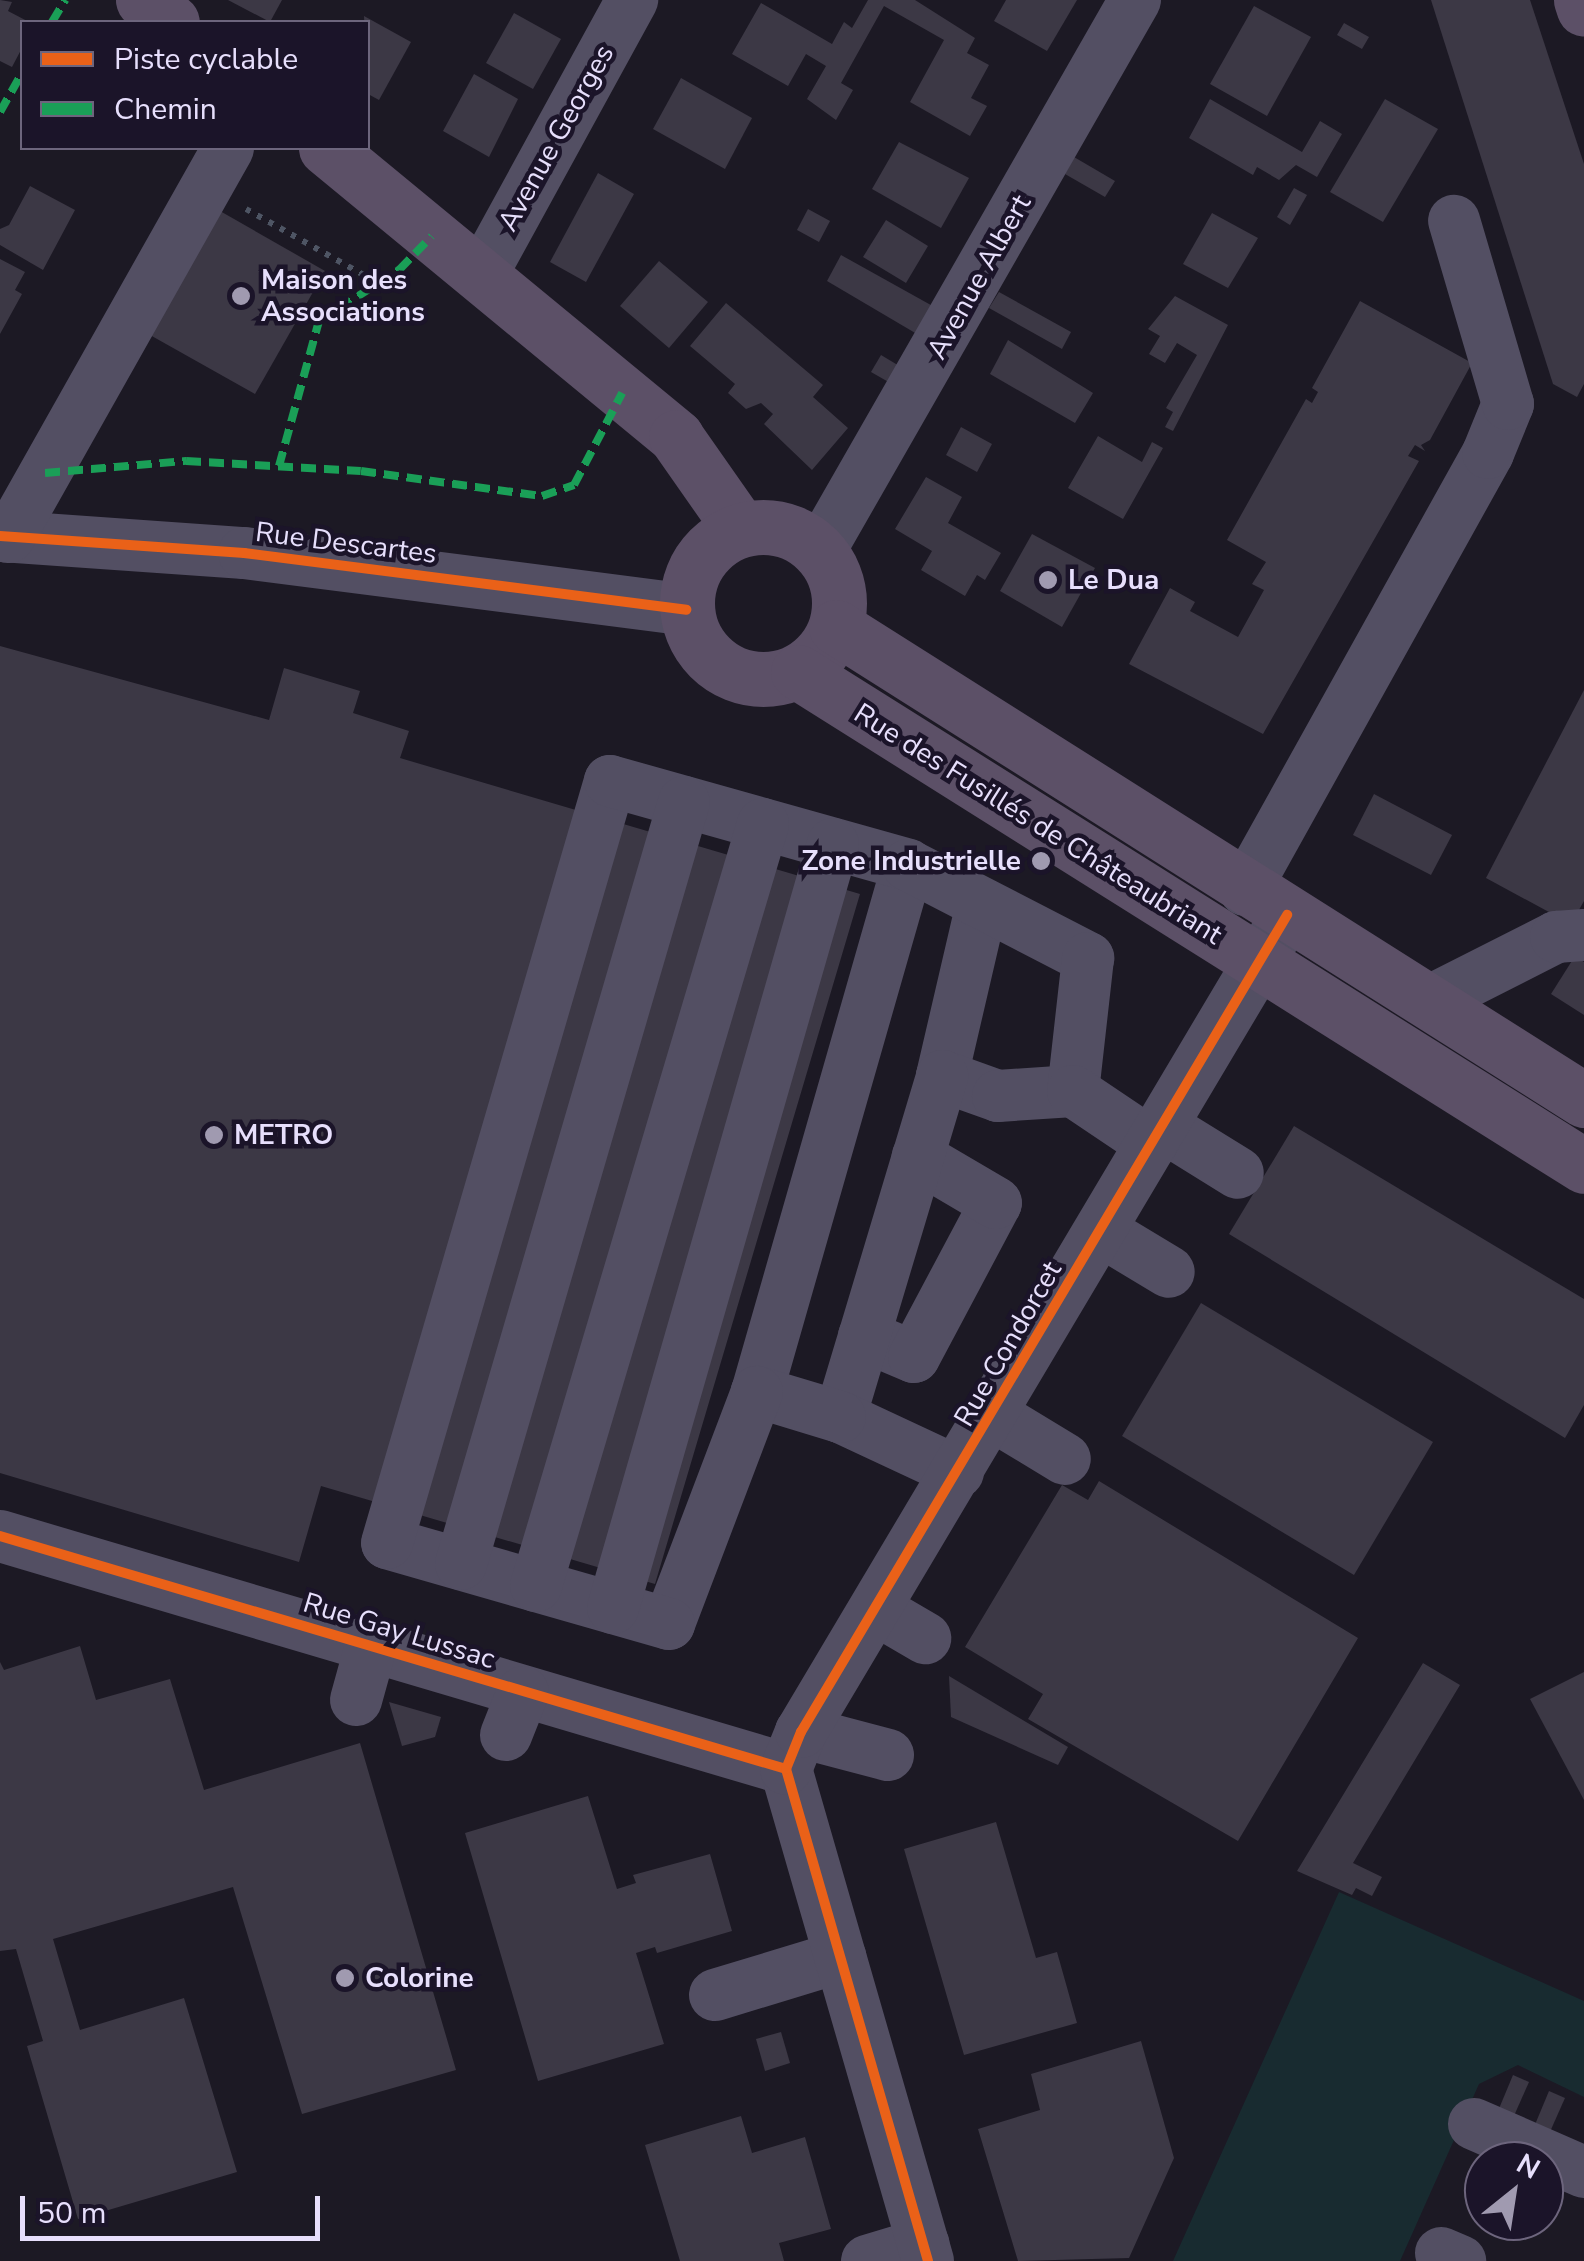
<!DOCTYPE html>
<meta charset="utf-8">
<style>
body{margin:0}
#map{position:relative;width:1584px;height:2261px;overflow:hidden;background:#1c1924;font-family:"Nunito Sans",sans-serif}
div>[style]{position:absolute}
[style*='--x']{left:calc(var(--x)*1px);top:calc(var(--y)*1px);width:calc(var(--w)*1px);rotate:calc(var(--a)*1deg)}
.green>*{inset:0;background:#182b30}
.building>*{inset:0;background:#3c3845}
.path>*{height:6px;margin-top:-3px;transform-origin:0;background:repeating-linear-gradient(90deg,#4e5564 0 5px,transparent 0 13px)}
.minor>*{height:52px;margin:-26px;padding:0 26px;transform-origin:26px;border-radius:26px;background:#534f63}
.major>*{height:55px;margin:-27.5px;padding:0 27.5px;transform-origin:27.5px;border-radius:27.5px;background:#5c5067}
.major>.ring{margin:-27.5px;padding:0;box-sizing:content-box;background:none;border:55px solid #5c5067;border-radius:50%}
.quiet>*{height:8px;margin-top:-4px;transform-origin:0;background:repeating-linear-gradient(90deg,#1a9f57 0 15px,transparent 0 23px)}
.cycleway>*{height:10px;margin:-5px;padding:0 5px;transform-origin:5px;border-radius:5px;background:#ea6118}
.dots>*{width:28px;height:28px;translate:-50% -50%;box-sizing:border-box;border:5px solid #1b1429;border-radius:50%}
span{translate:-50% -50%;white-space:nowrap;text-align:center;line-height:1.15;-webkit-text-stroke:9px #1b1429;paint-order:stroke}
.street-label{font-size:28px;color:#e7dffc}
.poi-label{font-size:28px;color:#e7dffc;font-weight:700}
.left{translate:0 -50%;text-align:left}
.right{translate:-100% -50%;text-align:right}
.legend{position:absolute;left:20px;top:20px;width:350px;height:130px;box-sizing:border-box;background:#1b1429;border:2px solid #6d657d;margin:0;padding:12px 18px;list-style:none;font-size:30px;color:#e7dffc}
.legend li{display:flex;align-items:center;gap:20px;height:50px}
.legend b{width:50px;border:2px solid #6d657d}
.north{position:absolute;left:1464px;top:2141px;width:100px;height:100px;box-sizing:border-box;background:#1b1429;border:2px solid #6d657d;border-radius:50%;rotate:30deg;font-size:28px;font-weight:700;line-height:40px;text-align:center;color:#e7dffc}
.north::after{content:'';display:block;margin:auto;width:35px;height:45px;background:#a09ab0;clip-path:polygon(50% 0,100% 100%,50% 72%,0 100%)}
.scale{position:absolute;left:20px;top:2196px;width:300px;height:45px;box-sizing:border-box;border:5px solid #e7dffc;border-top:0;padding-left:12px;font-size:30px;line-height:35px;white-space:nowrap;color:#e7dffc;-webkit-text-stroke:8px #1b1429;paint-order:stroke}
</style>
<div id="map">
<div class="green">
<i style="clip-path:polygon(1339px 1892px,1584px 2001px,1584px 2097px,1518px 2065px,1479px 2084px,1400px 2261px,1173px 2261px)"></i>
</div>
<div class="building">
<i style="clip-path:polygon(0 0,12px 2px,8px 11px,29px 22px,22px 22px,22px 48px,12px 67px,0 61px)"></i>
<i style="clip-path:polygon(228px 0,282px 0,270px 22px)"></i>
<i style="clip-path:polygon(868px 0,915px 0,975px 38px,967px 53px,989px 65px,971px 98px,987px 106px,970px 136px,910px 102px,944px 40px,884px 6px,841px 83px,853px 90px,836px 120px,807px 99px,826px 66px,806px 54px,788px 86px,732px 54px,761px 3px,832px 44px,844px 22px,852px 28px)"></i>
<i style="clip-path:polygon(1006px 0,1077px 0,1047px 51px,994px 21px)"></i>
<i style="clip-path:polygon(1431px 0,1530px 0,1584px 164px,1584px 384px,1577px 397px,1553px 384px)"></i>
<i style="clip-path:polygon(1254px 6px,1311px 37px,1267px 116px,1210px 84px)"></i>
<i style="clip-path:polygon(514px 13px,561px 39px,533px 89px,486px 63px)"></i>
<i style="clip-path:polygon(364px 16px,411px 42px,379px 100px,368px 94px)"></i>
<i style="clip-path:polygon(1344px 23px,1369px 37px,1362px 49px,1337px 35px)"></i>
<i style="clip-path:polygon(474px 74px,518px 99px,489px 157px,443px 131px)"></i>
<i style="clip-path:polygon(681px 78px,752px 118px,725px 169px,653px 129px)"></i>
<i style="clip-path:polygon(1210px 99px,1302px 152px,1320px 121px,1342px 134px,1317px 177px,1296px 165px,1279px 180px,1257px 167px,1253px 175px,1189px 138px)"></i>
<i style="clip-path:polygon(1385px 99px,1438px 129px,1383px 222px,1330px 192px)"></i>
<i style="clip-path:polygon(899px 142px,969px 178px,941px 228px,872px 189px)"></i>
<i style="clip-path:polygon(1074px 157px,1115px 181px,1105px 197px,1065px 174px)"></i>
<i style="clip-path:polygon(598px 173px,634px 194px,586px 282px,550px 262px)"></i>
<i style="clip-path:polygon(30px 186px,75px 210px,43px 270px,0 245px,0 229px,9px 225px)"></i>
<i style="clip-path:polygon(1294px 188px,1307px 195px,1290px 225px,1277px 217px)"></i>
<i style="clip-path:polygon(808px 209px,830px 221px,819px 242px,797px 230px)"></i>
<i style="clip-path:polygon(220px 211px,325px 271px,255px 394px,150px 335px)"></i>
<i style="clip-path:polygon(1212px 213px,1258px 238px,1228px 288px,1183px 264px)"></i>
<i style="clip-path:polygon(886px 220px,928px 246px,906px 283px,863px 257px)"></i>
<i style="clip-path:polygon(841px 255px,938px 309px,922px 337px,827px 281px)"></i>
<i style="clip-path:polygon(0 259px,25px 272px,15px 290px,22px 294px,0 334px)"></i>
<i style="clip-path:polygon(659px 261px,708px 302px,669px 348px,620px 306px)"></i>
<i style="clip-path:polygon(999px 292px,1071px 332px,1062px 349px,989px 308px)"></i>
<i style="clip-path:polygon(1175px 296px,1228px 325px,1173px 431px,1165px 427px,1173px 412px,1166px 408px,1197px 355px,1177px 343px,1165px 363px,1149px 354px,1160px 336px,1148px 329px)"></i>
<i style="clip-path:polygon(1360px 301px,1472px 363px,1430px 440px,1421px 445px,1425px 451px,1415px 445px,1408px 456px,1419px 461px,1263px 734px,1129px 664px,1170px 588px,1195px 602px,1190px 611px,1238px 637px,1264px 590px,1252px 584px,1266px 562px,1227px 540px,1306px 399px,1312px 403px,1318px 392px,1312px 388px)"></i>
<i style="clip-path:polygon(726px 303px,823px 385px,813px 397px,848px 428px,812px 470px,764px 424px,773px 414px,761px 403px,746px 409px,728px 393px,735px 384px,690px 346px)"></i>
<i style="clip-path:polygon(1008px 340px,1093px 393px,1075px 423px,990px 374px)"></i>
<i style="clip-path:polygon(881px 355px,901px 367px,892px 384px,871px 372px)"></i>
<i style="clip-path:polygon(961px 427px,992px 444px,977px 472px,946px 455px)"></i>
<i style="clip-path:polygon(1098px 436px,1142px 462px,1152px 442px,1163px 448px,1123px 519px,1068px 488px)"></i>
<i style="clip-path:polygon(926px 477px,962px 497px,948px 523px,1001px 553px,985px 580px,977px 575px,965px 596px,921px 570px,932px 551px,895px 529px)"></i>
<i style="clip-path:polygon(1032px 534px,1095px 568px,1062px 627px,1000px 591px)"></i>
<i style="clip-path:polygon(0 646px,269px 720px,284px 668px,360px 691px,353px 713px,409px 731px,400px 758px,860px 894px,655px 1584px,321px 1486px,299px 1562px,0 1473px)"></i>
<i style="clip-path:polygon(1584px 690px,1584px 901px,1571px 924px,1486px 878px)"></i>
<i style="clip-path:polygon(1374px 794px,1452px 835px,1431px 875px,1353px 835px)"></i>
<i style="clip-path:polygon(1575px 956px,1584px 962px,1584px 1015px,1551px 994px)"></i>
<i style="clip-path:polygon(1294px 1126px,1584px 1299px,1584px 1405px,1565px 1438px,1229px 1234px)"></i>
<i style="clip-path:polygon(1201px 1303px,1433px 1442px,1354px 1575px,1122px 1436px)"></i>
<i style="clip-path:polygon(1099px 1481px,1358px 1638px,1238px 1841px,1028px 1719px,1043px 1694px,965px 1647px,1062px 1485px,1088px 1500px)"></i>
<i style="clip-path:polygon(80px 1646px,96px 1700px,170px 1679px,204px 1790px,360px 1743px,456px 2070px,302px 2114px,233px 1887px,53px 1939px,80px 2030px,184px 1998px,237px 2172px,78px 2219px,27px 2046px,43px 2041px,16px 1949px,0 1951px,0 1662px,4px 1670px)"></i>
<i style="clip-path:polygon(1423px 1663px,1460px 1685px,1353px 1863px,1382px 1877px,1372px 1896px,1356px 1888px,1352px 1895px,1297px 1871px)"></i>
<i style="clip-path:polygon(1584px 1672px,1584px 1800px,1530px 1699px)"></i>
<i style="clip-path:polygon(949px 1676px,1068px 1747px,1058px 1765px,951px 1717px)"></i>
<i style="clip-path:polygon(389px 1702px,441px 1717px,435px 1737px,402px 1746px)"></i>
<i style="clip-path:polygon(588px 1796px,617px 1889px,636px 1883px,633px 1875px,710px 1854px,732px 1931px,657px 1953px,655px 1947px,636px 1953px,664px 2044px,538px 2081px,465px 1833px)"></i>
<i style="clip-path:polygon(996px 1822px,1036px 1958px,1057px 1952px,1077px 2023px,964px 2055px,904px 1849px)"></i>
<i style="clip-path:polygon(781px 2032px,790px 2063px,765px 2071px,756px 2039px)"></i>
<i style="clip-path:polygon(1141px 2041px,1174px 2158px,1129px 2258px,1018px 2261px,978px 2129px,1040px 2110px,1031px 2074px)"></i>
<i style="clip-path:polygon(1513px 2075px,1529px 2082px,1513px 2118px,1498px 2111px)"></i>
<i style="clip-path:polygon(1549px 2091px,1565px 2098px,1549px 2134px,1534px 2127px)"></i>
<i style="clip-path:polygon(741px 2116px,752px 2153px,805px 2137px,831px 2229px,779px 2243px,784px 2261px,680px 2261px,645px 2145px)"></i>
</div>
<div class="path">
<i style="--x:246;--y:209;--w:151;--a:29.3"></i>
</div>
<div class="minor">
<i style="--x:481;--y:276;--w:315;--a:-61.3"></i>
<i style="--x:0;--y:536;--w:245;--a:4"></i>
<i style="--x:244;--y:553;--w:446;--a:7.3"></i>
<i style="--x:9;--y:537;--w:446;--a:-60.6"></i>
<i style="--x:819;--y:552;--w:636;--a:-60.21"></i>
<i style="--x:1245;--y:890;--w:500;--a:-60.92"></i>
<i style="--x:1488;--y:453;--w:53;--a:-67.8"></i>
<i style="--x:1508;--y:404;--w:191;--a:-106.4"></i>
<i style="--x:982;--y:904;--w:177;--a:103.1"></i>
<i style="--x:942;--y:1076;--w:59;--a:19.7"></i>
<i style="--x:998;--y:1096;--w:75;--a:-3.8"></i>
<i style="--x:1428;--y:1002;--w:144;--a:-26.9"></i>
<i style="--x:1556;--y:937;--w:28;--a:-4"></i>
<i style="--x:1162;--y:1126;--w:89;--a:31.7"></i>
<i style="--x:1101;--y:1231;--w:79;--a:31.1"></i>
<i style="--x:864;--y:1336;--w:54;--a:22.8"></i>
<i style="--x:914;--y:1357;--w:174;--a:-62"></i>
<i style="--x:996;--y:1203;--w:91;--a:-149.5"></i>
<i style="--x:757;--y:1392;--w:548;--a:-74.01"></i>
<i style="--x:992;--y:1415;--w:85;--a:31.1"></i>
<i style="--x:840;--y:1417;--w:356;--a:-73.3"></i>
<i style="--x:958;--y:1472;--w:130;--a:-155"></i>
<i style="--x:840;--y:1417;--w:87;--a:-163.2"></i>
<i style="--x:757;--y:1392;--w:248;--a:110.8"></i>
<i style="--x:669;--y:1624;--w:293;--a:-164"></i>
<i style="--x:387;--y:1543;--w:794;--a:-73.69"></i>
<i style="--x:610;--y:781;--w:310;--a:15.7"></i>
<i style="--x:908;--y:865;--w:203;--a:27.3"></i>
<i style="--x:1088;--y:958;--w:134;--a:96.4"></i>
<i style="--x:1073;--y:1091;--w:95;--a:33.9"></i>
<i style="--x:0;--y:1536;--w:820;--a:16.51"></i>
<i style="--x:461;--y:1564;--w:794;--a:-73.69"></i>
<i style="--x:536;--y:1586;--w:795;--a:-73.41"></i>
<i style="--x:613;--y:1608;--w:795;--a:-73.94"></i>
<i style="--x:877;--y:1610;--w:56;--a:30.3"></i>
<i style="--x:356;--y:1700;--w:56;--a:-74.5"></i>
<i style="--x:801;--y:1732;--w:90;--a:14.8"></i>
<i style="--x:506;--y:1735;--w:46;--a:-68.4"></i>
<i style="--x:715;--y:1995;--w:131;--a:-16.9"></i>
<i style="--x:1474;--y:2124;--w:120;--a:23.6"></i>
<i style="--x:1441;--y:2253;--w:21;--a:23"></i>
<i style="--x:867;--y:2261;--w:59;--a:-16.9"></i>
<i style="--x:928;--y:2261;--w:512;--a:-106.1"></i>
<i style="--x:786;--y:1769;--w:40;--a:-68"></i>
<i style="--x:801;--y:1732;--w:951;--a:-59.25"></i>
</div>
<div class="major">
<i style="--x:143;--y:0;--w:36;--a:37"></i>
<i style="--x:1581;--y:0;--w:9;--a:72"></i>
<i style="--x:326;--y:148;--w:454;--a:39.5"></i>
<i style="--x:676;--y:437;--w:113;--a:55"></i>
<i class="ring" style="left:687px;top:527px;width:97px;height:97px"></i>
<i style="--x:836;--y:627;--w:885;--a:32.31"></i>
<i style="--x:798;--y:672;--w:928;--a:32.15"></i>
</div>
<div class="quiet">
<i style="--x:52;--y:22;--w:26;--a:-59"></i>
<i style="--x:0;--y:112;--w:45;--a:-60.6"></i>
<i style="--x:279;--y:466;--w:150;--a:-74.6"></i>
<i style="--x:319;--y:321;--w:95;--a:-32.5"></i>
<i style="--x:399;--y:270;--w:47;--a:-45.9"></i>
<i style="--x:45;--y:473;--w:142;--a:-4.9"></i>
<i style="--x:186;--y:461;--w:175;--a:3.3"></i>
<i style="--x:361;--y:471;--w:183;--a:7.9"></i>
<i style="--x:542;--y:496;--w:34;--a:-19"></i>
<i style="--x:574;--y:485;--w:104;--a:-62.4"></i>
</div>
<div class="cycleway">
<i style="--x:0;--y:536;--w:245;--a:4"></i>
<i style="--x:244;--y:553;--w:446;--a:7.3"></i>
<i style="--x:0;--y:1536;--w:820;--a:16.51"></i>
<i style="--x:928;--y:2261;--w:512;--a:-106.1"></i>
<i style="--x:786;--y:1769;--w:40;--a:-68"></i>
<i style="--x:801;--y:1732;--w:951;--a:-59.25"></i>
</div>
<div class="dots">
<i style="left:241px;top:296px;background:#a09ab0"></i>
<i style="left:1048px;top:580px;background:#a09ab0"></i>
<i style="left:1041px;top:861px;background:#a09ab0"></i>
<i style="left:214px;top:1135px;background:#a09ab0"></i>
<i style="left:345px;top:1978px;background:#a09ab0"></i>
</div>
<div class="street-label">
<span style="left:556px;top:138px;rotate:-61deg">Avenue Georges</span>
<span style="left:979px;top:277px;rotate:-61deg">Avenue Albert</span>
<span style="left:346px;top:543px;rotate:7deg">Rue Descartes</span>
<span style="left:1038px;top:824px;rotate:32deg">Rue des Fusillés de Châteaubriant</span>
<span style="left:1008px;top:1344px;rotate:-60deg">Rue Condorcet</span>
<span style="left:399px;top:1631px;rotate:17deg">Rue Gay Lussac</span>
</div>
<div class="poi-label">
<span class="left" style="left:261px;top:296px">Maison des<br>Associations</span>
<span class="left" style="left:1068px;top:580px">Le Dua</span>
<span class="right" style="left:1021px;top:861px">Zone Industrielle</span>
<span class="left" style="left:234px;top:1135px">METRO</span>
<span class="left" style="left:365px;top:1978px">Colorine</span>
</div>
<ul class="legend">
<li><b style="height:12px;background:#ea6118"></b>Piste cyclable</li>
<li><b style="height:12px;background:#1a9f57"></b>Chemin</li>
</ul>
<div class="north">N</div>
<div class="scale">50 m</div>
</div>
